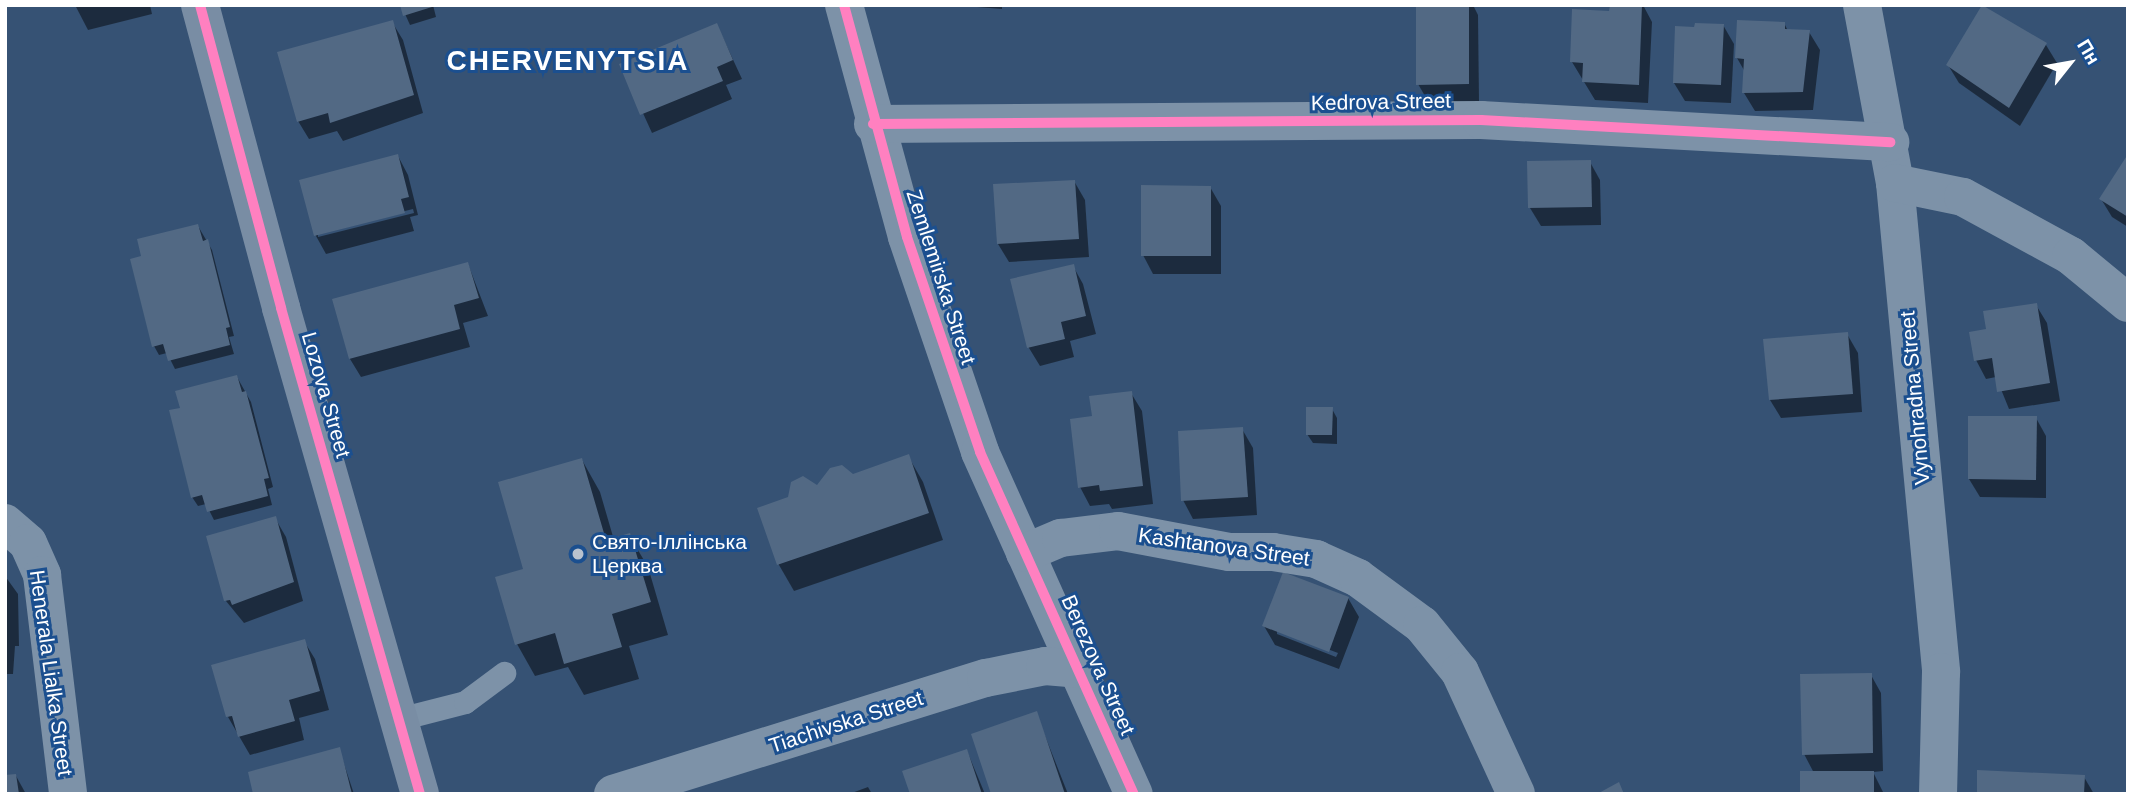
<!DOCTYPE html>
<meta charset="utf-8">
<style>
body{margin:0}
#map{position:relative;width:2133px;height:799px;overflow:hidden;background:#365274;font-family:Helvetica,sans-serif}
div>[style]{position:absolute}
[style*='--x']{left:calc(var(--x)*1px);top:calc(var(--y)*1px);width:calc(var(--w)*1px);rotate:calc(var(--a)*1deg)}
.shadow>*{inset:0;background:#0007}
.building>*{inset:0;background:#526984}
.lane>*{height:23px;margin:-11.5px;padding:0 11.5px;transform-origin:11.5px;border-radius:11.5px;background:#7d92a8}
.street>*{height:38px;margin:-19px;padding:0 19px;transform-origin:19px;border-radius:19px;background:#7d92a8}
.secondary>*{height:38px;margin:-19px;padding:0 19px;transform-origin:19px;border-radius:19px;background:#798da4}
.cycleway>*{height:10px;margin:-5px;padding:0 5px;transform-origin:5px;border-radius:5px;background:#ff80c0}
.dots>*{width:19px;height:19px;translate:-50% -50%;box-sizing:border-box;border:4px solid #1b4f8f;border-radius:50%}
span{translate:-50% -50%;white-space:nowrap;text-align:center;line-height:1.15;-webkit-text-stroke:6px #1b4f8f;paint-order:stroke}
.street-label{font-size:21px;color:#fff}
.poi-label{font-size:21px;color:#fff}
.left{translate:0 -50%;text-align:left}
.district-label{font-size:28px;color:#fff;font-weight:700;letter-spacing:2px}
.frame{position:absolute;inset:0;border:7px solid #fff;pointer-events:none}
.north{position:absolute;left:2035px;top:28px;width:70px;height:70px;-webkit-text-stroke:5px #1b4f8f;paint-order:stroke;rotate:59deg;font-size:19px;font-weight:700;line-height:28px;text-align:center;color:#fff}
.north::after{content:'';display:block;margin:auto;width:24px;height:32px;background:#fff;clip-path:polygon(50% 0,100% 100%,50% 72%,0 100%)}
</style>
<div id="map">
<div class="shadow">
<i style="clip-path:polygon(75px 5px,150px 5px,152px 14px,88px 30px)"></i>
<i style="clip-path:polygon(401px 5px,433px 5px,436px 17px,410px 25px)"></i>
<i style="clip-path:polygon(952px 5px,1002px 5px,1002px 9px)"></i>
<i style="clip-path:polygon(1417px 5px,1473px 5px,1478px 15px,1479px 102px,1429px 103px,1418px 84px)"></i>
<i style="clip-path:polygon(1611px 5px,1643px 5px,1652px 22px,1648px 103px,1595px 100px,1572px 62px,1611px 13px)"></i>
<i style="clip-path:polygon(392px 22px,403px 40px,423px 113px,343px 141px,337px 131px,309px 139px,298px 121px)"></i>
<i style="clip-path:polygon(1784px 23px,1788px 31px,1809px 32px,1820px 50px,1813px 110px,1755px 111px,1744px 93px,1745px 72px,1737px 58px)"></i>
<i style="clip-path:polygon(717px 25px,742px 79px,726px 85px,732px 99px,652px 133px,621px 65px)"></i>
<i style="clip-path:polygon(1723px 25px,1734px 44px,1731px 103px,1685px 101px,1674px 83px,1696px 29px)"></i>
<i style="clip-path:polygon(2046px 45px,2057px 63px,2020px 126px,1959px 83px,1948px 65px)"></i>
<i style="clip-path:polygon(evenodd,398px 156px,408px 175px,418px 215px,410px 217px,414px 231px,326px 254px,316px 236px,301px 181px,398px 156px,413px 209px,414px 213px,318px 237px,318px 233px,413px 209px)"></i>
<i style="clip-path:polygon(2128px 157px,2128px 227px,2112px 217px,2101px 199px)"></i>
<i style="clip-path:polygon(1590px 162px,1600px 180px,1601px 225px,1541px 226px,1530px 208px)"></i>
<i style="clip-path:polygon(1074px 181px,1085px 200px,1089px 257px,1009px 262px,998px 244px)"></i>
<i style="clip-path:polygon(1210px 187px,1221px 206px,1221px 274px,1153px 274px,1143px 255px)"></i>
<i style="clip-path:polygon(198px 226px,212px 250px,234px 336px,229px 337px,234px 354px,175px 369px,167px 353px,159px 355px,154px 346px,143px 258px)"></i>
<i style="clip-path:polygon(468px 264px,488px 316px,463px 323px,470px 347px,361px 377px,350px 359px,334px 301px)"></i>
<i style="clip-path:polygon(1073px 266px,1083px 284px,1096px 334px,1070px 341px,1074px 357px,1040px 366px,1029px 348px,1012px 281px)"></i>
<i style="clip-path:polygon(2036px 305px,2047px 323px,2060px 401px,2009px 409px,1996px 377px,1986px 379px,1976px 360px,1988px 331px)"></i>
<i style="clip-path:polygon(1847px 334px,1858px 353px,1862px 412px,1781px 418px,1770px 400px,1765px 341px)"></i>
<i style="clip-path:polygon(237px 377px,251px 402px,273px 487px,268px 489px,272px 505px,214px 520px,206px 504px,198px 506px,192px 497px,182px 409px)"></i>
<i style="clip-path:polygon(1131px 393px,1142px 411px,1153px 504px,1112px 509px,1109px 504px,1090px 506px,1080px 487px,1094px 418px)"></i>
<i style="clip-path:polygon(1332px 409px,1337px 418px,1337px 444px,1313px 443px,1307px 434px)"></i>
<i style="clip-path:polygon(2036px 418px,2046px 436px,2046px 498px,1980px 497px,1969px 479px)"></i>
<i style="clip-path:polygon(1242px 429px,1253px 448px,1257px 515px,1193px 519px,1183px 500px)"></i>
<i style="clip-path:polygon(908px 456px,923px 482px,943px 540px,794px 591px,779px 565px,760px 509px)"></i>
<i style="clip-path:polygon(582px 460px,600px 492px,614px 540px,629px 535px,648px 567px,668px 635px,629px 646px,639px 679px,584px 695px,568px 667px,535px 676px,517px 644px,525px 570px)"></i>
<i style="clip-path:polygon(275px 518px,286px 537px,303px 601px,244px 623px,226px 601px)"></i>
<i style="clip-path:polygon(5px 576px,18px 594px,19px 646px,15px 646px,13px 674px,5px 674px)"></i>
<i style="clip-path:polygon(evenodd,1348px 598px,1359px 617px,1339px 669px,1275px 645px,1264px 626px,1348px 598px,1277px 630px,1338px 653px,1336px 657px,1277px 634px,1277px 630px)"></i>
<i style="clip-path:polygon(304px 641px,315px 659px,329px 710px,299px 718px,304px 740px,250px 755px,228px 717px)"></i>
<i style="clip-path:polygon(1871px 675px,1881px 693px,1883px 771px,1873px 772px,1884px 794px,1802px 794px,1814px 773px,1804px 754px)"></i>
<i style="clip-path:polygon(1036px 713px,1068px 794px,993px 794px)"></i>
<i style="clip-path:polygon(339px 749px,354px 794px,255px 794px)"></i>
<i style="clip-path:polygon(967px 751px,985px 794px,913px 794px)"></i>
<i style="clip-path:polygon(16px 776px,26px 794px,5px 794px)"></i>
<i style="clip-path:polygon(2084px 777px,2094px 794px,1978px 794px)"></i>
<i style="clip-path:polygon(868px 787px,872px 794px,849px 794px)"></i>
</div>
<div class="building">
<i style="clip-path:polygon(400px 5px,432px 5px,432px 7px,403px 16px)"></i>
<i style="clip-path:polygon(1416px 5px,1469px 5px,1469px 84px,1416px 85px)"></i>
<i style="clip-path:polygon(1610px 5px,1642px 5px,1639px 85px,1582px 82px,1583px 63px,1570px 62px,1572px 9px,1609px 11px)"></i>
<i style="clip-path:polygon(1982px 5px,2047px 43px,2009px 108px,1946px 65px)"></i>
<i style="clip-path:polygon(393px 20px,414px 95px,330px 123px,328px 113px,297px 122px,277px 52px)"></i>
<i style="clip-path:polygon(1737px 20px,1785px 22px,1785px 29px,1810px 30px,1803px 92px,1742px 93px,1744px 59px,1735px 58px)"></i>
<i style="clip-path:polygon(717px 23px,733px 60px,717px 67px,723px 81px,640px 115px,619px 64px)"></i>
<i style="clip-path:polygon(1695px 23px,1724px 24px,1721px 85px,1673px 83px,1675px 26px,1694px 27px)"></i>
<i style="clip-path:polygon(398px 154px,409px 197px,401px 199px,405px 213px,314px 236px,299px 180px)"></i>
<i style="clip-path:polygon(2128px 154px,2128px 217px,2099px 199px)"></i>
<i style="clip-path:polygon(1591px 160px,1592px 207px,1528px 208px,1527px 161px)"></i>
<i style="clip-path:polygon(1075px 180px,1079px 239px,997px 244px,993px 184px)"></i>
<i style="clip-path:polygon(1141px 185px,1211px 186px,1211px 256px,1141px 256px)"></i>
<i style="clip-path:polygon(198px 224px,203px 241px,208px 239px,230px 327px,226px 328px,230px 345px,168px 361px,163px 344px,152px 347px,130px 259px,141px 256px,137px 239px)"></i>
<i style="clip-path:polygon(468px 262px,479px 298px,454px 305px,460px 329px,349px 359px,332px 299px)"></i>
<i style="clip-path:polygon(1074px 264px,1086px 316px,1061px 322px,1065px 339px,1027px 348px,1010px 279px)"></i>
<i style="clip-path:polygon(2037px 303px,2050px 383px,1997px 392px,1992px 358px,1974px 361px,1969px 332px,1986px 329px,1983px 311px)"></i>
<i style="clip-path:polygon(1848px 332px,1853px 394px,1769px 400px,1763px 339px)"></i>
<i style="clip-path:polygon(237px 375px,242px 392px,246px 391px,269px 478px,264px 479px,268px 496px,207px 512px,202px 495px,191px 498px,169px 410px,180px 408px,175px 391px)"></i>
<i style="clip-path:polygon(1132px 391px,1143px 486px,1100px 491px,1099px 485px,1078px 488px,1070px 419px,1092px 416px,1089px 396px)"></i>
<i style="clip-path:polygon(1306px 407px,1333px 407px,1332px 435px,1306px 435px)"></i>
<i style="clip-path:polygon(1968px 416px,2037px 416px,2036px 480px,1968px 479px)"></i>
<i style="clip-path:polygon(1243px 427px,1248px 497px,1181px 501px,1178px 431px)"></i>
<i style="clip-path:polygon(909px 454px,929px 513px,777px 565px,757px 508px,788px 497px,791px 482px,803px 476px,817px 485px,830px 468px,842px 465px,853px 474px)"></i>
<i style="clip-path:polygon(582px 458px,606px 540px,630px 533px,651px 602px,612px 614px,622px 647px,564px 664px,555px 633px,515px 645px,495px 577px,523px 569px,498px 482px)"></i>
<i style="clip-path:polygon(276px 516px,294px 582px,232px 605px,230px 600px,224px 601px,206px 536px)"></i>
<i style="clip-path:polygon(1283px 572px,1349px 597px,1329px 652px,1262px 626px)"></i>
<i style="clip-path:polygon(305px 639px,320px 691px,289px 700px,295px 721px,238px 737px,232px 716px,226px 717px,211px 665px)"></i>
<i style="clip-path:polygon(1872px 673px,1873px 753px,1802px 755px,1800px 674px)"></i>
<i style="clip-path:polygon(1037px 711px,1065px 794px,991px 794px,971px 734px)"></i>
<i style="clip-path:polygon(340px 747px,352px 794px,253px 794px,248px 772px)"></i>
<i style="clip-path:polygon(967px 749px,982px 794px,910px 794px,902px 771px)"></i>
<i style="clip-path:polygon(1977px 770px,2085px 775px,2084px 794px,1977px 794px)"></i>
<i style="clip-path:polygon(1800px 771px,1874px 771px,1874px 794px,1800px 794px)"></i>
<i style="clip-path:polygon(16px 774px,19px 794px,5px 794px,5px 775px)"></i>
<i style="clip-path:polygon(1619px 782px,1624px 794px,1597px 794px)"></i>
</div>
<div class="lane">
<i style="--x:399;--y:719;--w:68;--a:-14.4"></i>
<i style="--x:465;--y:702;--w:49;--a:-36.6"></i>
</div>
<div class="street">
<i style="--x:844;--y:5;--w:240;--a:74.8"></i>
<i style="--x:907;--y:237;--w:227;--a:71.2"></i>
<i style="--x:980;--y:452;--w:375;--a:65.8"></i>
<i style="--x:1862;--y:5;--w:181;--a:79.5"></i>
<i style="--x:1895;--y:183;--w:491;--a:84.6"></i>
<i style="--x:1941;--y:672;--w:122;--a:91.4"></i>
<i style="--x:873;--y:124;--w:608;--a:-0.38"></i>
<i style="--x:1481;--y:120;--w:410;--a:3.1"></i>
<i style="--x:1895;--y:183;--w:69;--a:11.6"></i>
<i style="--x:1963;--y:197;--w:123;--a:28.6"></i>
<i style="--x:2071;--y:256;--w:74;--a:39.5"></i>
<i style="--x:5;--y:523;--w:30;--a:41"></i>
<i style="--x:28;--y:543;--w:35;--a:66"></i>
<i style="--x:42;--y:575;--w:221;--a:83.2"></i>
<i style="--x:1025;--y:553;--w:39;--a:-23"></i>
<i style="--x:1061;--y:538;--w:57;--a:-7"></i>
<i style="--x:1118;--y:531;--w:113;--a:10.7"></i>
<i style="--x:1229;--y:552;--w:44;--a:0"></i>
<i style="--x:1273;--y:552;--w:44;--a:9.2"></i>
<i style="--x:1316;--y:559;--w:46;--a:24.3"></i>
<i style="--x:1358;--y:578;--w:79;--a:36.3"></i>
<i style="--x:1422;--y:625;--w:60;--a:51"></i>
<i style="--x:1460;--y:672;--w:134;--a:65.3"></i>
<i style="--x:613;--y:794;--w:391;--a:-17.3"></i>
<i style="--x:986;--y:678;--w:60;--a:-11.5"></i>
<i style="--x:1045;--y:666;--w:36;--a:5"></i>
</div>
<div class="secondary">
<i style="--x:200;--y:5;--w:314;--a:75"></i>
<i style="--x:281;--y:308;--w:505;--a:74.04"></i>
</div>
<div class="cycleway">
<i style="--x:200;--y:5;--w:314;--a:75"></i>
<i style="--x:281;--y:308;--w:505;--a:74.04"></i>
<i style="--x:844;--y:5;--w:240;--a:74.8"></i>
<i style="--x:907;--y:237;--w:227;--a:71.2"></i>
<i style="--x:980;--y:452;--w:375;--a:65.8"></i>
<i style="--x:873;--y:124;--w:608;--a:-0.38"></i>
<i style="--x:1481;--y:120;--w:410;--a:3.1"></i>
</div>
<div class="dots">
<i style="left:578px;top:554px;background:#b9c2ce"></i>
</div>
<div class="street-label">
<span style="left:1381px;top:102px;rotate:-1deg">Kedrova Street</span>
<span style="left:941px;top:277px;rotate:72deg">Zemlemirska Street</span>
<span style="left:326px;top:395px;rotate:74deg">Lozova Street</span>
<span style="left:1915px;top:398px;rotate:-95deg">Vynohradna Street</span>
<span style="left:1224px;top:547px;rotate:8deg">Kashtanova Street</span>
<span style="left:1098px;top:665px;rotate:66deg">Berezova Street</span>
<span style="left:51px;top:673px;rotate:82deg">Henerala Lialka Street</span>
<span style="left:846px;top:722px;rotate:-18deg">Tiachivska Street</span>
</div>
<div class="poi-label">
<span class="left" style="left:592px;top:554px">Свято-Іллінська<br>Церква</span>
</div>
<div class="district-label">
<span style="left:568px;top:61px">CHERVENYTSIA</span>
</div>
<div class="frame"></div>
<div class="north">Пн</div>
</div>
